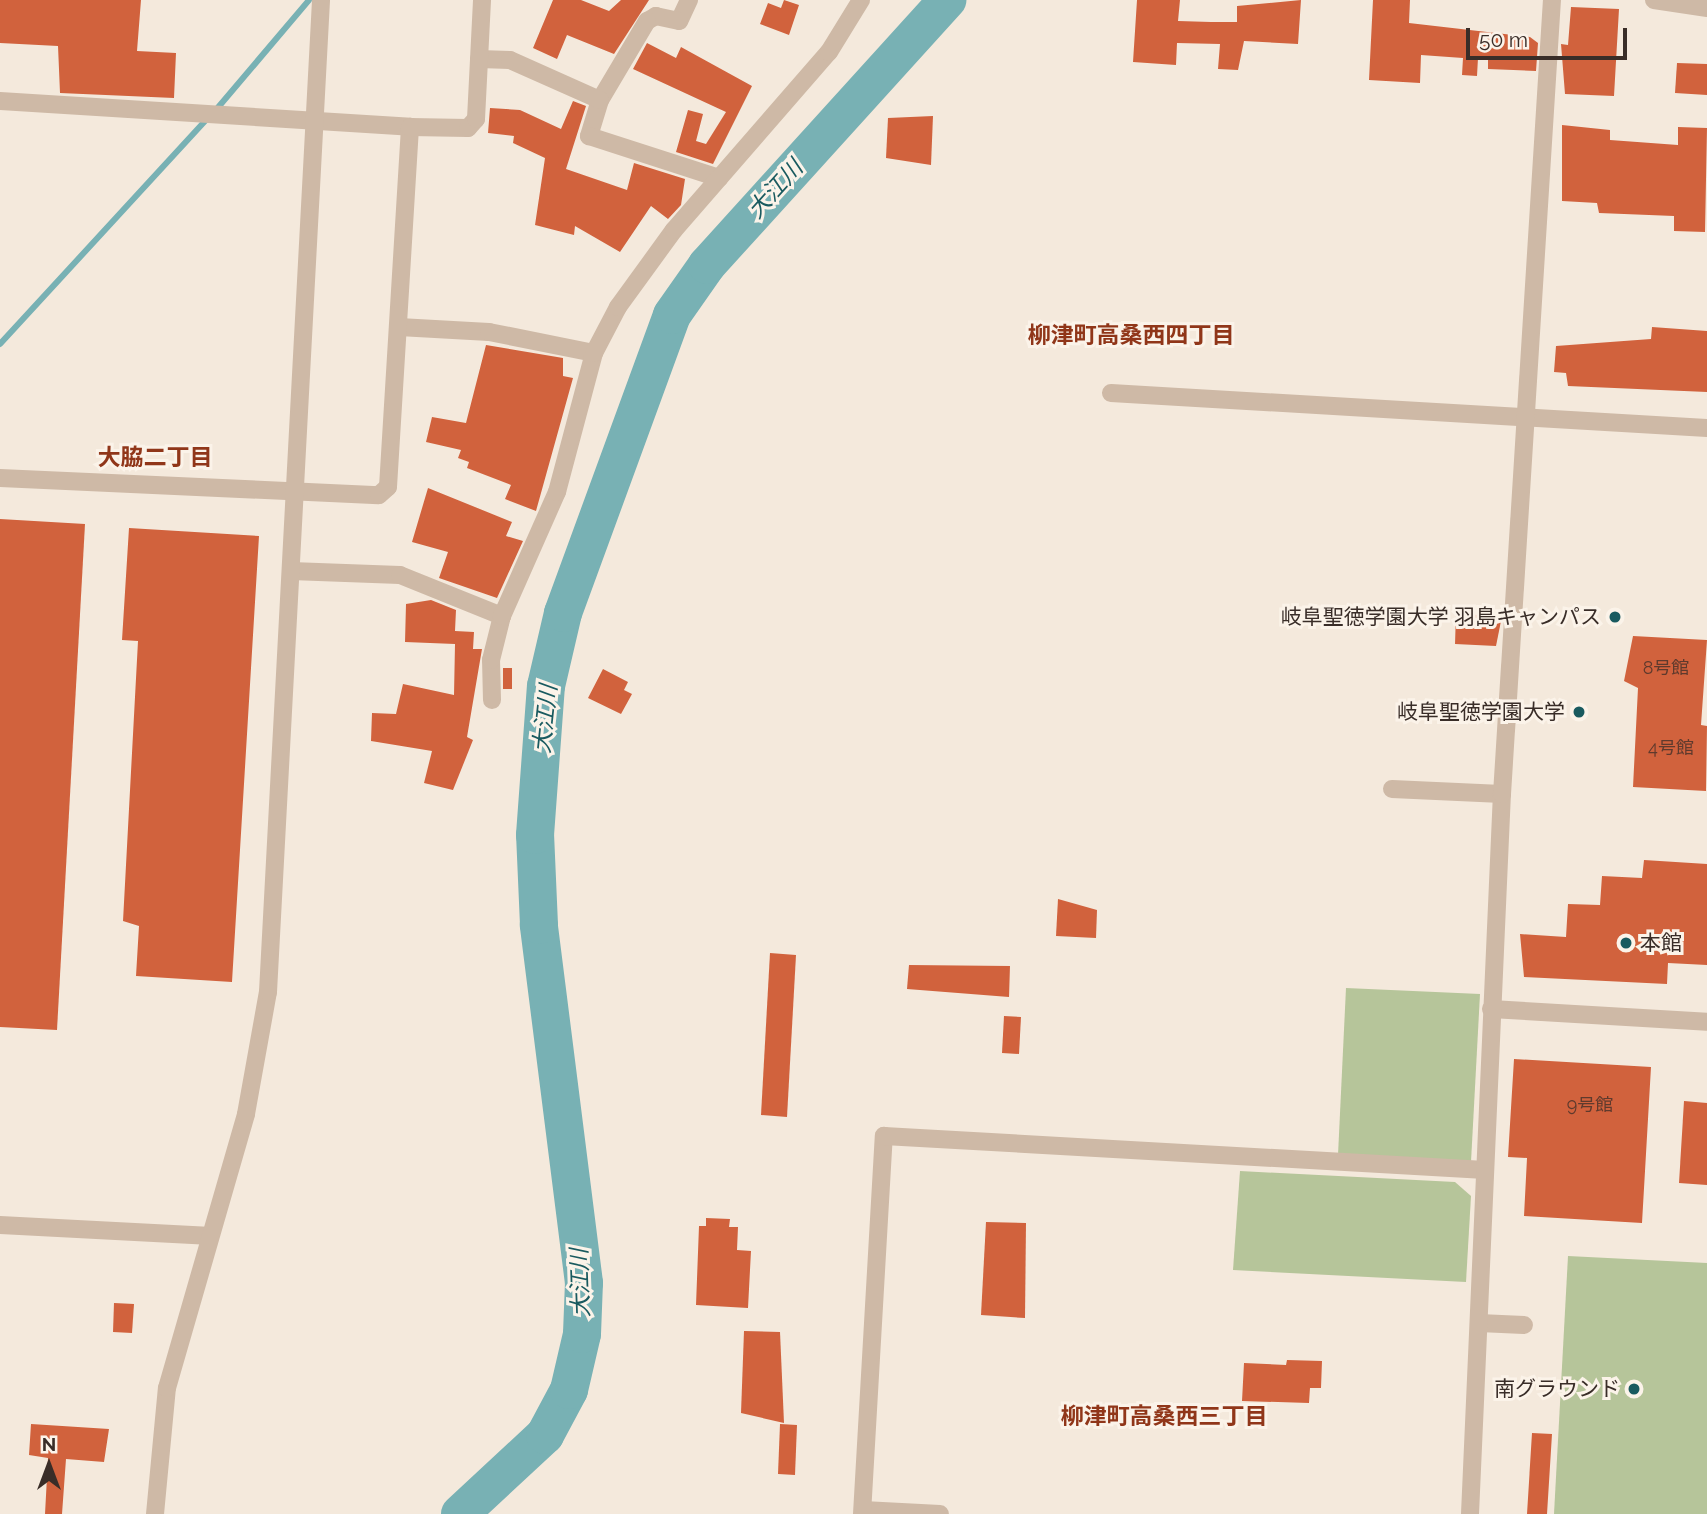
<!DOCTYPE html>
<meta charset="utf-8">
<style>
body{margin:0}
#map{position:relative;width:1707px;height:1514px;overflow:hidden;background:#f4e9dc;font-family:Raleway,"Noto Sans JP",sans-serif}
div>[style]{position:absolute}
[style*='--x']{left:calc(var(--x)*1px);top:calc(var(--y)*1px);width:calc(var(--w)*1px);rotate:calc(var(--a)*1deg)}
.green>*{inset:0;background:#b6c59a}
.stream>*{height:6px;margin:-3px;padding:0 3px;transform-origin:3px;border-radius:3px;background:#78b1b4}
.river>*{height:38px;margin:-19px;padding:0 19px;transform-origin:19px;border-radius:19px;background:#78b1b4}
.building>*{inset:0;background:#d1623d}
.minor>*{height:18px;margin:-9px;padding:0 9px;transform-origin:9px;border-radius:9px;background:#ceb9a6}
.dots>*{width:19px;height:19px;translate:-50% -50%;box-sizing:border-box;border:4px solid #fbf3e9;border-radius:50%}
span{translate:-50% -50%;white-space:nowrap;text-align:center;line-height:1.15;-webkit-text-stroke:6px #fbf3e9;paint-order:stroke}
.number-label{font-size:18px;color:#5f3a2d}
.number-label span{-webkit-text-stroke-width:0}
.poi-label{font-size:21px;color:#392d28}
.right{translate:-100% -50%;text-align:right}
.left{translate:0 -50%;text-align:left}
.water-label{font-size:23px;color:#195a5f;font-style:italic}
.neighbourhood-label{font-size:23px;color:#903619;font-weight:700}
.north{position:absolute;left:14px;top:1430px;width:70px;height:70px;-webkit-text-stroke:5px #fbf3e9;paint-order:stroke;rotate:0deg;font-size:19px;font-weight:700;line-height:28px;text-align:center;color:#392d28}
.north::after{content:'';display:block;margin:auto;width:24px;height:32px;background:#392d28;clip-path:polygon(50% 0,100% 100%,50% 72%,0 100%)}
.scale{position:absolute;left:1466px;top:28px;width:161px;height:32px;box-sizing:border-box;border:4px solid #392d28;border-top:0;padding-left:9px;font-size:21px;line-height:24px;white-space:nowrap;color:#392d28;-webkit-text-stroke:5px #fbf3e9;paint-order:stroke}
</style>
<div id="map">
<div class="green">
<i style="clip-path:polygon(1346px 988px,1480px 994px,1471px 1162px,1338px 1155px)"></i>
<i style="clip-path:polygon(1240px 1171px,1455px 1182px,1471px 1196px,1466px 1282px,1233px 1270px)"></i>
<i style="clip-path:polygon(1568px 1256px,1707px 1263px,1707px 1514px,1554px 1514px)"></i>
</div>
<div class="stream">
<i style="--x:215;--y:111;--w:145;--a:-49.7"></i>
<i style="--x:0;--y:344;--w:307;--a:-47.4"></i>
</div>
<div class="river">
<i style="--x:460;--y:1514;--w:116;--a:-42.9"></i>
<i style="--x:545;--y:1435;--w:51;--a:-61.9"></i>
<i style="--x:569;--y:1390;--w:57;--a:-76.9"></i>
<i style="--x:582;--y:1334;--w:51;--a:-87.8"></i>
<i style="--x:584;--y:1283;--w:361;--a:-97.2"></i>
<i style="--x:539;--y:925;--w:90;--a:-92.5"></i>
<i style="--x:535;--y:835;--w:149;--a:-85.8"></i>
<i style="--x:546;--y:686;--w:75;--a:-76.9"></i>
<i style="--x:563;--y:613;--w:317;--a:-69.9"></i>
<i style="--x:672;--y:315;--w:61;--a:-55"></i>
<i style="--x:707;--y:265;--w:358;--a:-47.8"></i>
</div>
<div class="building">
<i style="clip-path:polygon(0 0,141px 0,137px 51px,176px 53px,174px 98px,60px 93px,58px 46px,0 43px)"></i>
<i style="clip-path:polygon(553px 0,581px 0,609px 11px,621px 0,649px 0,614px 54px,567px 35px,557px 59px,533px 48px)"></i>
<i style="clip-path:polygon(784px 0,799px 5px,789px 35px,760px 24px,768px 3px,781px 8px)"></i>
<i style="clip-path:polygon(1137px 0,1180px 0,1178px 21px,1211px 22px,1237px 22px,1237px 6px,1301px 0,1298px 44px,1244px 41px,1238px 70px,1218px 69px,1220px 44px,1177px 43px,1176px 65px,1133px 62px)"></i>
<i style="clip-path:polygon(1373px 0,1410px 0,1409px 23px,1530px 37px,1538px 43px,1536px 71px,1488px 69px,1488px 59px,1478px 58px,1477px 76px,1462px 75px,1463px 58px,1421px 55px,1420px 83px,1369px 80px)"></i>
<i style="clip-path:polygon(1571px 7px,1619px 9px,1614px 96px,1565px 94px,1561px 44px,1568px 45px)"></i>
<i style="clip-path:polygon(647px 43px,676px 58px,681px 47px,752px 86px,713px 164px,676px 152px,688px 110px,703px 114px,696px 141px,706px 144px,726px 112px,633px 69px)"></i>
<i style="clip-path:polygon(1677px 63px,1707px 64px,1707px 95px,1675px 93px)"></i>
<i style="clip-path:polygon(573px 101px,586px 106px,566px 169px,627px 190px,634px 163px,685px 179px,681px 205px,668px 219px,651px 206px,620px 252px,575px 226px,574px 235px,535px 225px,545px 158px,513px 143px,514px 136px,488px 133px,490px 108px,520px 110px,561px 129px)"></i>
<i style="clip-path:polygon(933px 116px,931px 165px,886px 158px,888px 118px)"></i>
<i style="clip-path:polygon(1562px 125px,1610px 130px,1610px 140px,1678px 145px,1678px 127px,1707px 128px,1705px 232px,1674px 231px,1674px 216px,1599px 213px,1597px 203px,1562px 201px)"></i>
<i style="clip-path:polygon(1652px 327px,1707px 331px,1707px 392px,1568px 386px,1566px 373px,1554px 372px,1556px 346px,1651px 339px)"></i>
<i style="clip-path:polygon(486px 345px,563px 358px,563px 376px,573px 378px,536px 511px,505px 499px,511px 485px,467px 468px,469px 462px,458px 458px,461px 450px,426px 442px,432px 417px,466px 423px)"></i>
<i style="clip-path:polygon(428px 488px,512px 522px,506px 536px,523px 541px,497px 598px,439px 578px,448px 552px,412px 542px)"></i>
<i style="clip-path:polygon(0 519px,85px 524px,57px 1030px,0 1027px)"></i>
<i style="clip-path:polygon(129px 528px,259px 536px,232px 982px,136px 976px,139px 926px,123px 921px,138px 641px,122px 640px)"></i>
<i style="clip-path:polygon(431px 600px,456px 610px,455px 631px,474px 632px,473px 649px,482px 649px,467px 737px,473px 740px,453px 790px,424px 783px,432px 751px,371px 741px,372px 713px,396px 714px,403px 684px,454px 695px,455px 644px,405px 642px,406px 604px)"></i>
<i style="clip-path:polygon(1456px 614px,1502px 616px,1496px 646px,1455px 644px)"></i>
<i style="clip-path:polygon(1633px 636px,1707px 640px,1701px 725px,1707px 726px,1706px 791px,1633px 787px,1638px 688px,1624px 681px)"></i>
<i style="clip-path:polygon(503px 668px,512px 668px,512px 689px,503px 689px)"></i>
<i style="clip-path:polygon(603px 669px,628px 682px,624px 690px,632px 694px,621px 714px,588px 698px)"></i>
<i style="clip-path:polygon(1644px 860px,1707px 864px,1707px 965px,1668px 963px,1667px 984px,1524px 977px,1520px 934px,1566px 937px,1568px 904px,1600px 905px,1602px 876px,1642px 878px)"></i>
<i style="clip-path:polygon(1058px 899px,1097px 910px,1096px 938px,1056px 936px)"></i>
<i style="clip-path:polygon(770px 953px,796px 955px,787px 1117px,761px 1115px)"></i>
<i style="clip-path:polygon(909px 965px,1010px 966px,1009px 997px,907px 989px)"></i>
<i style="clip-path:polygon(1004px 1016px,1021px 1017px,1019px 1054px,1002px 1053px)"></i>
<i style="clip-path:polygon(1514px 1059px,1651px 1067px,1642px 1223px,1524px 1216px,1527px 1158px,1508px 1157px)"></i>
<i style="clip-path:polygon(1684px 1101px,1707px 1103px,1707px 1185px,1679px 1183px)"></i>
<i style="clip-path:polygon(706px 1218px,730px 1219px,729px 1227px,738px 1227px,737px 1250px,751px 1251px,748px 1308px,696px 1305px,699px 1226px,706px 1226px)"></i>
<i style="clip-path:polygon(986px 1222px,1026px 1223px,1025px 1318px,981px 1315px)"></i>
<i style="clip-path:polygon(114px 1303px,134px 1304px,132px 1333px,113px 1332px)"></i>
<i style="clip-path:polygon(744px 1331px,780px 1332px,784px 1423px,741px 1413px)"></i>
<i style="clip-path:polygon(1287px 1360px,1322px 1361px,1321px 1388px,1310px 1388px,1309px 1403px,1242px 1401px,1244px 1363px,1286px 1365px)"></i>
<i style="clip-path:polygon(31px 1424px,109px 1429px,104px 1462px,66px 1459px,62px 1514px,45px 1514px,48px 1458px,29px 1455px)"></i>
<i style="clip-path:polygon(780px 1424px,797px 1425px,795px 1475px,778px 1474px)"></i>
<i style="clip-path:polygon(1532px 1433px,1552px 1434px,1547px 1514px,1527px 1514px)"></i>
</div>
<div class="minor">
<i style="--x:689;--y:0;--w:23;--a:115"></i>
<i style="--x:679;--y:21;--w:24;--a:-168"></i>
<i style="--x:656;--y:16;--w:10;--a:151"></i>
<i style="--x:647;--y:21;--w:92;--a:120.7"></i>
<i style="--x:600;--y:100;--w:38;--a:107"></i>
<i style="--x:589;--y:136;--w:137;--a:17.9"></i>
<i style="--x:1654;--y:0;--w:54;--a:8.6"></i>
<i style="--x:479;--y:59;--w:31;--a:2"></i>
<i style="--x:510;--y:60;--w:98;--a:24"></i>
<i style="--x:0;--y:101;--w:411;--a:3.6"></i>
<i style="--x:399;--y:327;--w:90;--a:3.2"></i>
<i style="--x:489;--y:332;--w:107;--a:11.3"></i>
<i style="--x:1111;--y:393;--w:597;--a:3.36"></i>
<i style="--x:0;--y:478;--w:379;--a:2.6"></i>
<i style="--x:379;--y:495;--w:12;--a:-42"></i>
<i style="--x:388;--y:487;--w:361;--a:-86.5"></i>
<i style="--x:410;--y:127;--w:58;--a:1"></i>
<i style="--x:468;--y:128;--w:12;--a:-48"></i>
<i style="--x:476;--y:119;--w:119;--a:-87.1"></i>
<i style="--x:291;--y:571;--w:109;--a:2.1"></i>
<i style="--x:400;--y:575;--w:110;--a:21.9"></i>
<i style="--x:492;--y:700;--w:40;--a:-91.4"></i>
<i style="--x:491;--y:660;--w:45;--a:-76"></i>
<i style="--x:502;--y:616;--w:136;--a:-66.1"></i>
<i style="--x:557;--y:492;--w:144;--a:-75.1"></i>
<i style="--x:594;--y:353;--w:52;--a:-62.4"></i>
<i style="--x:618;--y:307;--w:95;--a:-54"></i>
<i style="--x:674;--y:230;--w:236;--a:-49"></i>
<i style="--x:829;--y:52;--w:61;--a:-58.4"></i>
<i style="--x:1392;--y:789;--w:110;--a:2.6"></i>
<i style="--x:1491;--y:1009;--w:216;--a:3.4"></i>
<i style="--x:0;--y:1225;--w:207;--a:3"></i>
<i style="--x:1479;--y:1323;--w:45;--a:2.5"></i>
<i style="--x:863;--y:1510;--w:77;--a:3"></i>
<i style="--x:155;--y:1514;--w:127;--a:-84.6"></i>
<i style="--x:167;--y:1388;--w:285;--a:-73.9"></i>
<i style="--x:246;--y:1114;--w:124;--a:-79.8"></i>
<i style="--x:268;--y:992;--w:993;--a:-86.94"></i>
<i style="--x:862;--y:1514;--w:379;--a:-86.7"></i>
<i style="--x:884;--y:1136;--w:602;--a:3.24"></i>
<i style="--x:1470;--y:1514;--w:721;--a:-87.46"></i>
<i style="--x:1502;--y:794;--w:796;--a:-86.4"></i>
</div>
<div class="dots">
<i style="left:1615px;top:617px;background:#195a5f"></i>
<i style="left:1579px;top:712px;background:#195a5f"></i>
<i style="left:1626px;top:943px;background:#195a5f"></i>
<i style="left:1634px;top:1389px;background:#195a5f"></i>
</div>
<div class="number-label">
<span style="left:1666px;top:668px">8号館</span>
<span style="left:1671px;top:748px">4号館</span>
<span style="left:1590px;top:1105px">9号館</span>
</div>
<div class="poi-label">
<span class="right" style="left:1601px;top:617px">岐阜聖徳学園大学 羽島キャンパス</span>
<span class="right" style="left:1565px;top:712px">岐阜聖徳学園大学</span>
<span class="left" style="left:1640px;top:943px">本館</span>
<span class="right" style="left:1620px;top:1389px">南グラウンド</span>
</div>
<div class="water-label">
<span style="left:775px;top:189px;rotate:-48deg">大江川</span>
<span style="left:545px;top:719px;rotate:-84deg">大江川</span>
<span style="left:580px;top:1283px;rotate:-92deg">大江川</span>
</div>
<div class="neighbourhood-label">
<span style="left:1131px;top:335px">柳津町高桑西四丁目</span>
<span style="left:155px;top:457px">大脇二丁目</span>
<span style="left:1164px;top:1416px">柳津町高桑西三丁目</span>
</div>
<div class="north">N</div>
<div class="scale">50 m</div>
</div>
